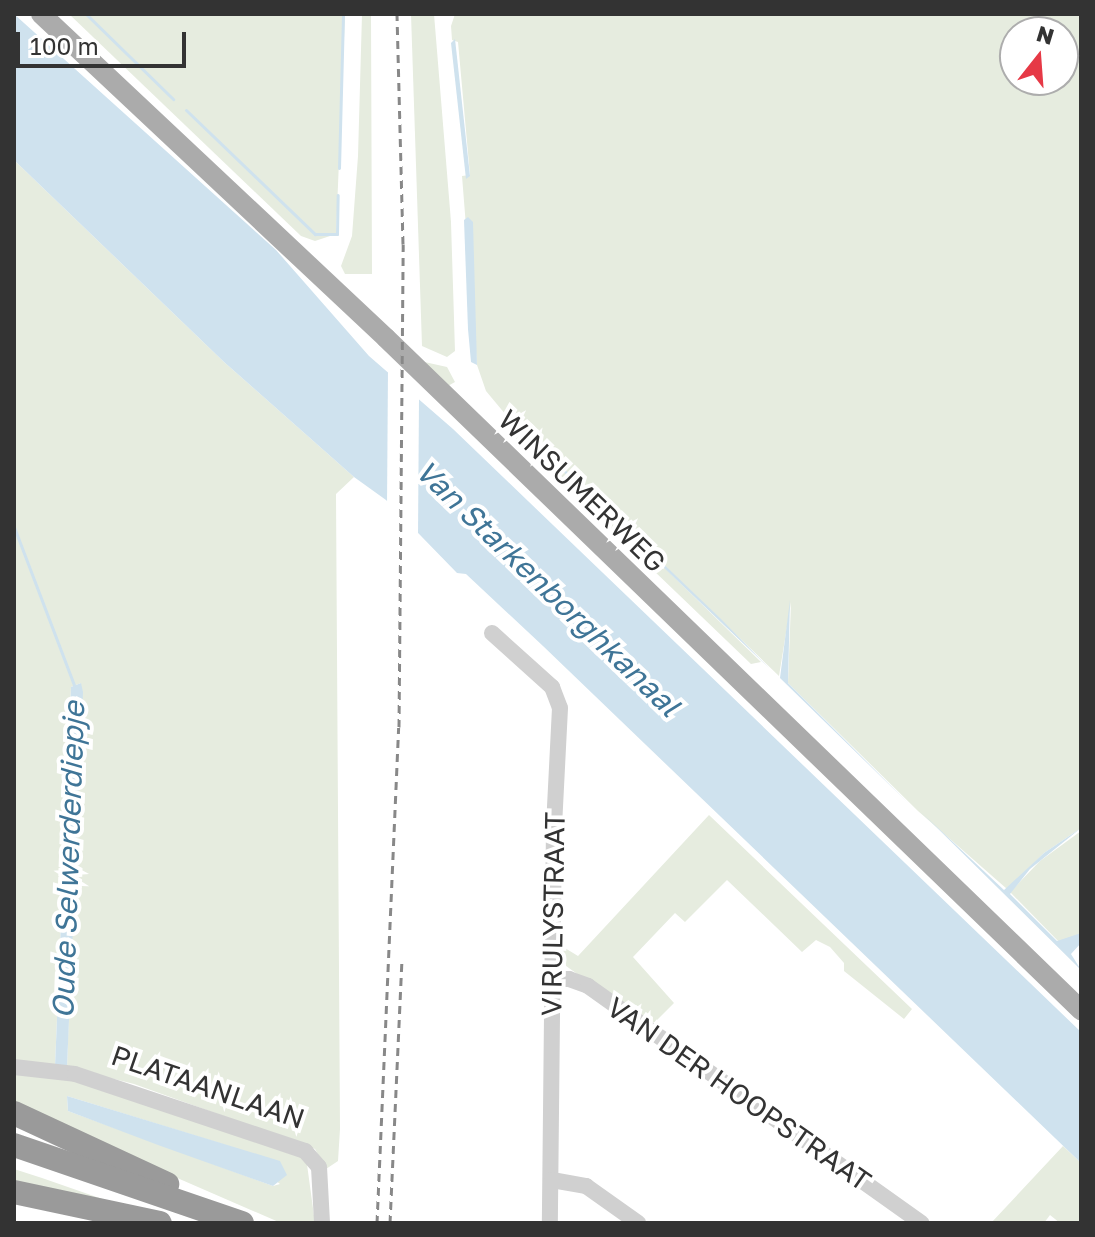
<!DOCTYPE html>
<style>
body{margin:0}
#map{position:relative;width:1095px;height:1237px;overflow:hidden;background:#fff;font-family:"Golos Text",sans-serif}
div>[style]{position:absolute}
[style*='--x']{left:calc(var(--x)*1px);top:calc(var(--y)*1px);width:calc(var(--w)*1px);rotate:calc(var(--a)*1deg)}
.green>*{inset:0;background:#e6ecdf}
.water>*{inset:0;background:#cfe2ee}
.pier>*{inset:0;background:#fff}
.stream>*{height:3px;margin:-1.5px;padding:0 1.5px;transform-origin:1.5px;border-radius:1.5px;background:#cfe2ee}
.minor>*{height:16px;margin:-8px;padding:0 8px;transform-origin:8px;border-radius:8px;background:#d0d0d0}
.major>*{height:20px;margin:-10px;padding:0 10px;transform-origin:10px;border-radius:10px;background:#ababab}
.highway>*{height:24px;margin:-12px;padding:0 12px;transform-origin:12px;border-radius:12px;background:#9a9a9a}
.rail>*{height:3px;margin-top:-1.5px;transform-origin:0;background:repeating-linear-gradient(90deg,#888 0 8px,transparent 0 14px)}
span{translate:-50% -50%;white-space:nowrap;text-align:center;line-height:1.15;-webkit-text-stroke:8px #fff;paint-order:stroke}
.street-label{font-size:28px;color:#333}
.water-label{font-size:30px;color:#3f7597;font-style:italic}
.frame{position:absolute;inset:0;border:16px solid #333;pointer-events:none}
.north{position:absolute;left:999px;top:16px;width:80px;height:80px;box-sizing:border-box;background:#fff;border:2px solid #adadad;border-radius:50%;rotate:17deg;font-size:22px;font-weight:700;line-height:32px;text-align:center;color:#333}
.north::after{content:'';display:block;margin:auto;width:28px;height:36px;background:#e63946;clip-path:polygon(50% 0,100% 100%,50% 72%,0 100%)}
.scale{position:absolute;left:16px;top:32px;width:170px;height:36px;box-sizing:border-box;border:4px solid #333;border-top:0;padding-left:10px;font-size:24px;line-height:28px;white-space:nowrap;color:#333;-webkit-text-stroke:6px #fff;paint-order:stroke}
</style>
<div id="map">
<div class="green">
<i style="clip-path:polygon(69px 14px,345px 14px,336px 234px,315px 241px,301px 236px)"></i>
<i style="clip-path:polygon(362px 14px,371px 14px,372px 274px,345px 274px,341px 266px,352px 236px,358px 156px)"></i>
<i style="clip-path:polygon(411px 14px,434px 14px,451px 222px,455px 351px,447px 357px,422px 346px)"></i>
<i style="clip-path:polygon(evenodd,455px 14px,1081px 14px,1081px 828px,1044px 853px,1007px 889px,918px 811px,788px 683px,791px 602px,779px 676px,511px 418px,761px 662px,751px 664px,503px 426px,506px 415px,486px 391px,477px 365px,462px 176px,470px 175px,458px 42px,452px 40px,451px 26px,455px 14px,1015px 32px,1063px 32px,1063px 80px,1015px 80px,1015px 32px)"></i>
<i style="clip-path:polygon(14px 160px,224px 362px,354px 477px,336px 494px,340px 1129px,338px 1161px,326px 1169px,315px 1149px,134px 1084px,67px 1067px,81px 683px,71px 687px,55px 1066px,14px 1061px)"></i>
<i style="clip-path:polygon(420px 361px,447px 367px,455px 382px,446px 387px)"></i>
<i style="clip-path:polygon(709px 815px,912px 1009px,904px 1019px,844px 971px,844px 963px,830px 947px,816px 940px,802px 952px,727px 880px,685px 922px,675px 913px,633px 957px,674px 1003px,655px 1022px,645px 1023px,562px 963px,560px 945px,578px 956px)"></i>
<i style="clip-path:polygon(1081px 831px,1081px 933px,1060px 943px,1010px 892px,1040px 861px)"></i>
<i style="clip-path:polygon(evenodd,14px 1072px,76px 1078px,306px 1157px,315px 1223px,281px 1223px,14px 1107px,14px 1072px,67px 1096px,232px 1147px,280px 1184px,273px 1186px,68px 1111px,67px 1096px)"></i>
<i style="clip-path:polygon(1063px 1146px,1081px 1163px,1081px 1223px,1060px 1223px,1050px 1215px,1044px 1223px,991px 1223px)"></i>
<i style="clip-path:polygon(14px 1169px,42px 1178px,131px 1209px,14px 1182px)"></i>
</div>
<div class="water">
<i style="clip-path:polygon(14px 14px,276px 250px,369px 356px,453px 429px,1081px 1032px,1081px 1163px,543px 646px,466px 574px,457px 573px,386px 500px,354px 477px,224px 362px,14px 160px)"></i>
<i style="clip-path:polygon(455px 39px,470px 176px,466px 179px,451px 43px)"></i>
<i style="clip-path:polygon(468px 217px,473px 222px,477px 365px,471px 362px,468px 329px,464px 220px)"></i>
<i style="clip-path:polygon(511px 418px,721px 619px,769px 668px,508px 419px)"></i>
<i style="clip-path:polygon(790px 600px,788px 683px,908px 803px,780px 678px)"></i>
<i style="clip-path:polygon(81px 683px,83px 692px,67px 1067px,55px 1066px,71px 687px)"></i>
<i style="clip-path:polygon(921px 812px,1004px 890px,1044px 853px,1081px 828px,1030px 869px,1010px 894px,1057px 941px,1081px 933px,1081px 943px,1071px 954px,1081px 970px)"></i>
<i style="clip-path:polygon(67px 1096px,280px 1161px,287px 1175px,273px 1186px,158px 1145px,68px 1111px)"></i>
</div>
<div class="pier">
<i style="clip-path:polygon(388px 369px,419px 398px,418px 535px,387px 506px)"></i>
</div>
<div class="stream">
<i style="--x:86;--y:14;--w:122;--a:44.3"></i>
<i style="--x:186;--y:110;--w:179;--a:43.9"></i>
<i style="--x:315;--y:234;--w:22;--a:0"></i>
<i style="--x:337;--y:234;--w:39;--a:-89"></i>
<i style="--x:339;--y:168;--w:154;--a:-88.5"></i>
<i style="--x:14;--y:527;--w:169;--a:69.2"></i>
</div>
<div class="minor">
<i style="--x:492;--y:633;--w:81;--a:42"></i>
<i style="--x:552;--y:687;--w:22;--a:69"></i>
<i style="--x:560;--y:708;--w:117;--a:92.9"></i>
<i style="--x:554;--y:825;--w:398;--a:90.6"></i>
<i style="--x:552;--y:979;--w:17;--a:0"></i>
<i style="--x:569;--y:979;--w:20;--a:20"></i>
<i style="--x:588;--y:986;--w:409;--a:35.4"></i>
<i style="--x:14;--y:1067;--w:61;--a:6.5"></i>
<i style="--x:75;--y:1074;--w:243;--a:18.5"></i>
<i style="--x:305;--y:1151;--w:21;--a:49"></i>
<i style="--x:319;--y:1167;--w:56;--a:86.9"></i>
<i style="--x:552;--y:1180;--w:35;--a:10"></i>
<i style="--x:586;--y:1186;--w:64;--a:35.4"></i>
</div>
<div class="major">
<i style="--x:41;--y:14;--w:473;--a:43.2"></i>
<i style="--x:386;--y:338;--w:967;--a:44.04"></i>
</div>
<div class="highway">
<i style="--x:14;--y:1113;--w:169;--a:24.9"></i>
<i style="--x:14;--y:1145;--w:241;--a:18.9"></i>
<i style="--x:14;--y:1192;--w:149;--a:12"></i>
</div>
<div class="rail">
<i style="--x:377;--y:1223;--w:496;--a:-87.5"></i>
<i style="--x:399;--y:727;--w:483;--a:-89.5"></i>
<i style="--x:403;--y:244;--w:230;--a:-91.5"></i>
<i style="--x:390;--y:1223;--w:265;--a:-87.4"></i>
</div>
<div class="street-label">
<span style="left:582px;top:491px;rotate:44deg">WINSUMERWEG</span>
<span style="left:553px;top:914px;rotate:-89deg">VIRULYSTRAAT</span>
<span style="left:208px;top:1087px;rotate:19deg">PLATAANLAAN</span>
<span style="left:739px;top:1094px;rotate:35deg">VAN DER HOOPSTRAAT</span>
</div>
<div class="water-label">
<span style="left:548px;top:588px;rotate:44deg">Van Starkenborghkanaal</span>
<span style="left:68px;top:860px;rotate:-88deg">Oude Selwerderdiepje</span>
</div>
<div class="frame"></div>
<div class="north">N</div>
<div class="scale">100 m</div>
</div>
